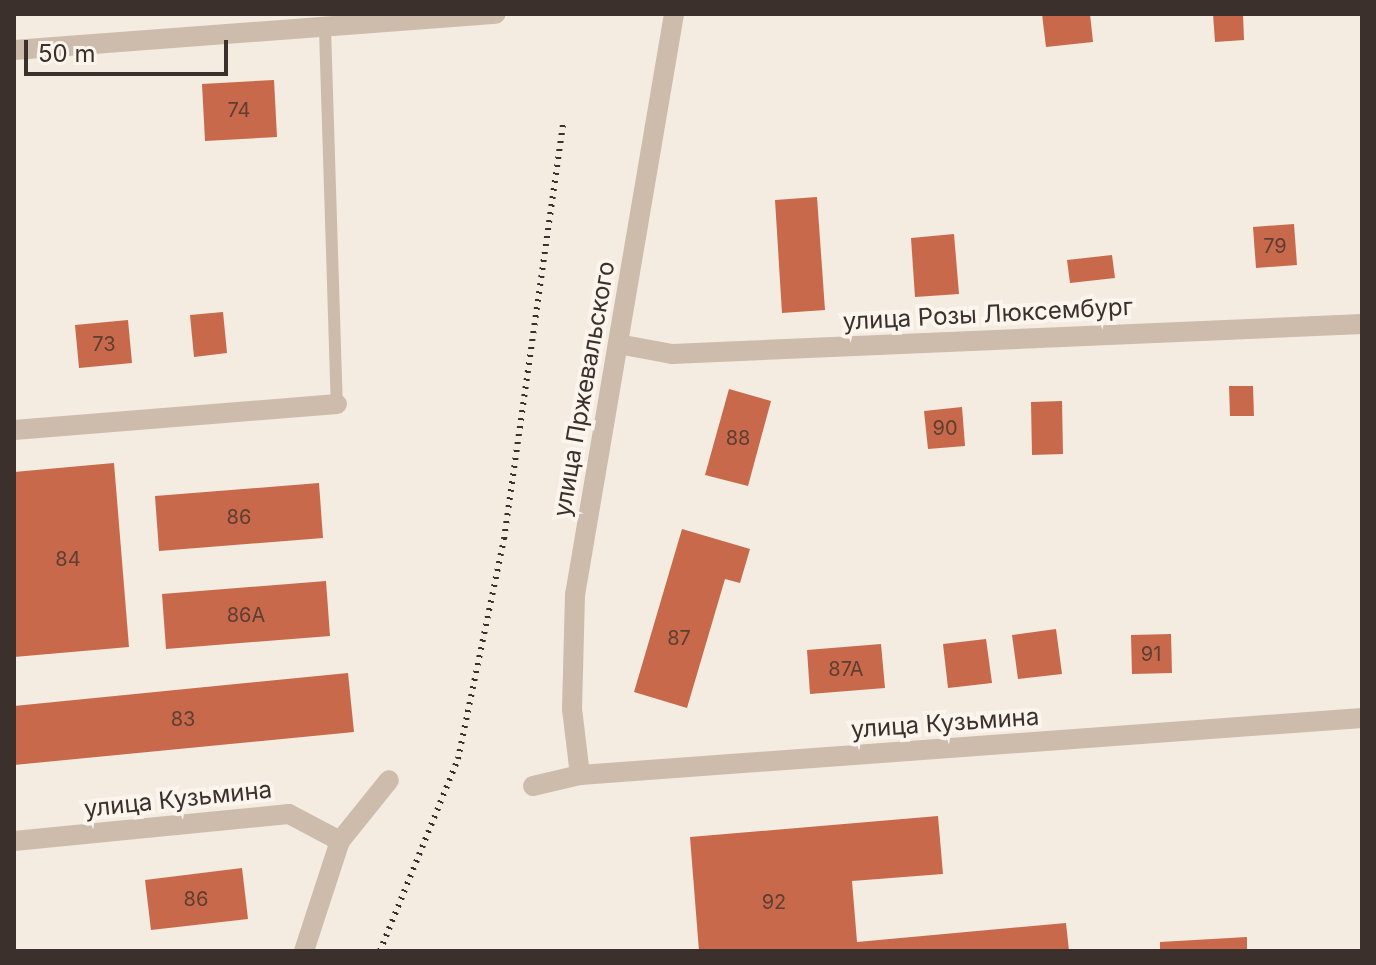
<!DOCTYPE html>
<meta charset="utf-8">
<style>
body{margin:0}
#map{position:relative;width:1376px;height:965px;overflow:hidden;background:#f4ebe1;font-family:Inter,sans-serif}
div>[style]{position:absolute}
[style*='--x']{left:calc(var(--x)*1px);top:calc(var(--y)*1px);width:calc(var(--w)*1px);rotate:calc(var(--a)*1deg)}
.building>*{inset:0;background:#c8694b}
.lane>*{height:12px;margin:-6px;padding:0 6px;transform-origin:6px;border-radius:6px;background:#cdbbac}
.street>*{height:20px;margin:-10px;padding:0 10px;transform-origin:10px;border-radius:10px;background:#cdbbac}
.rail>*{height:6px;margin-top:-3px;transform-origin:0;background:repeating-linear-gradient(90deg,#3b302b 0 2px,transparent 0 8px)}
span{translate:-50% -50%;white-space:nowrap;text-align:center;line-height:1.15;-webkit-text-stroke:8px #fbf5ee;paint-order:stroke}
.number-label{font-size:20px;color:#5e3e33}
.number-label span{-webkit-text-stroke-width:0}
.street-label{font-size:24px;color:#3b302b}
.frame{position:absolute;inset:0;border:16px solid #3b302b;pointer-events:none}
.scale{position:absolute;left:24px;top:40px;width:204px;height:36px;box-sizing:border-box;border:4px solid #3b302b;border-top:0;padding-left:10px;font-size:24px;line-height:28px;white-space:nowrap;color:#3b302b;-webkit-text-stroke:6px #fbf5ee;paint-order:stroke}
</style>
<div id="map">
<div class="building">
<i style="clip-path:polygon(1042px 14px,1090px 14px,1093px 42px,1046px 47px)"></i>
<i style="clip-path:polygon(1213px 14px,1243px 14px,1244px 40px,1215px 42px)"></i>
<i style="clip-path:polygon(274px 80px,277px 137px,205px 141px,202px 84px)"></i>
<i style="clip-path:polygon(817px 197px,825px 310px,782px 313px,775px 200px)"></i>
<i style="clip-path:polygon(1294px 224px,1297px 265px,1256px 268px,1253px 227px)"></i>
<i style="clip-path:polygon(954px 234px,959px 294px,915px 297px,911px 238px)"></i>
<i style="clip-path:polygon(1112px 255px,1115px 278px,1070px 283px,1067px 260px)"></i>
<i style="clip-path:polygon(223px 312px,227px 353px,194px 357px,190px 315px)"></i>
<i style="clip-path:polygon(128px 320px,132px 363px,79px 368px,75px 325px)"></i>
<i style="clip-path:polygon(1229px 386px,1253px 386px,1254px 416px,1230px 416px)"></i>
<i style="clip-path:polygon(729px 389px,771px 401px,748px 486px,705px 475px)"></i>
<i style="clip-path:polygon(1062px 401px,1063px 454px,1032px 455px,1031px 402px)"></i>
<i style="clip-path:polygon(962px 407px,965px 446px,928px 449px,924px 411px)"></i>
<i style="clip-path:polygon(114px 463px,129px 647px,14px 657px,14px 472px)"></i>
<i style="clip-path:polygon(319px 483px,323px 538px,159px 551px,155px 496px)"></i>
<i style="clip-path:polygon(682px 529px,750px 549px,740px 583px,725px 579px,687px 708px,634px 692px)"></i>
<i style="clip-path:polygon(326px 581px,330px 636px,166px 649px,162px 594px)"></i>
<i style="clip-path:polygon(1056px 629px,1062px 674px,1018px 679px,1012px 635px)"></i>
<i style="clip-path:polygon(1171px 634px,1172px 673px,1132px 674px,1131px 635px)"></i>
<i style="clip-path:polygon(986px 639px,992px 683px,948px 688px,943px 644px)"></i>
<i style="clip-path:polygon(881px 644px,885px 688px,810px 694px,807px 650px)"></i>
<i style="clip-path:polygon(348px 673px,354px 732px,14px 765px,14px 706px)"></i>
<i style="clip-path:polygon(938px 816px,943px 874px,852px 881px,857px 942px,1066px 923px,1069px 951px,699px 951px,690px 837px)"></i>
<i style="clip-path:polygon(242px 868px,248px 919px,151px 930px,145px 880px)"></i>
<i style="clip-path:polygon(1247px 937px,1247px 951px,1160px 951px,1160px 942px)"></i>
</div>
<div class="lane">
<i style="--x:325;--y:29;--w:375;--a:88.2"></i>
</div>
<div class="street">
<i style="--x:14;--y:50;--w:483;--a:-4.3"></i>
<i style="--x:618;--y:344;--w:55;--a:10.5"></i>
<i style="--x:672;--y:354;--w:691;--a:-2.49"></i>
<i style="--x:14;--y:430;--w:324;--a:-4.6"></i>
<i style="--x:580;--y:775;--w:66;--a:-96.9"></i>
<i style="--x:572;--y:709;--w:114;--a:-88.5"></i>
<i style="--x:575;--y:595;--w:589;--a:-80.33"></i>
<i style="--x:533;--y:786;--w:48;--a:-13.2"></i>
<i style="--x:580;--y:775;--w:784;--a:-4.17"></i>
<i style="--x:14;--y:841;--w:276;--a:-5.6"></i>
<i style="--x:289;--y:814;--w:58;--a:27.9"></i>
<i style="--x:304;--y:951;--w:116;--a:-71.9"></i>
<i style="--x:340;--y:841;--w:78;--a:-51.2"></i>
</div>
<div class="rail">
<i style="--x:380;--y:951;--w:207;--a:-67.9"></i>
<i style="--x:458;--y:759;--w:225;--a:-78.2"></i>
<i style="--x:504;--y:539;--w:423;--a:-81.9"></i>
</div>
<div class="number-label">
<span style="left:239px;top:110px">74</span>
<span style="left:1275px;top:246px">79</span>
<span style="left:104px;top:344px">73</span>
<span style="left:945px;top:428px">90</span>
<span style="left:738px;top:438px">88</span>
<span style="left:239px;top:517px">86</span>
<span style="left:68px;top:559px">84</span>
<span style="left:246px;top:615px">86А</span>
<span style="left:679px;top:638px">87</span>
<span style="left:1151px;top:654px">91</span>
<span style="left:846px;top:669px">87А</span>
<span style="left:183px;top:719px">83</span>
<span style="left:196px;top:899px">86</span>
<span style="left:774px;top:902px">92</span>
</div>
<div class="street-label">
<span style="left:988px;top:314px;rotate:-3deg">улица Розы Люксембург</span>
<span style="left:584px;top:389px;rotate:-80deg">улица Пржевальского</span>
<span style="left:945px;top:723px;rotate:-4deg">улица Кузьмина</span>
<span style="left:178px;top:799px;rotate:-6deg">улица Кузьмина</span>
</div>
<div class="frame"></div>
<div class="scale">50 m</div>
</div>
